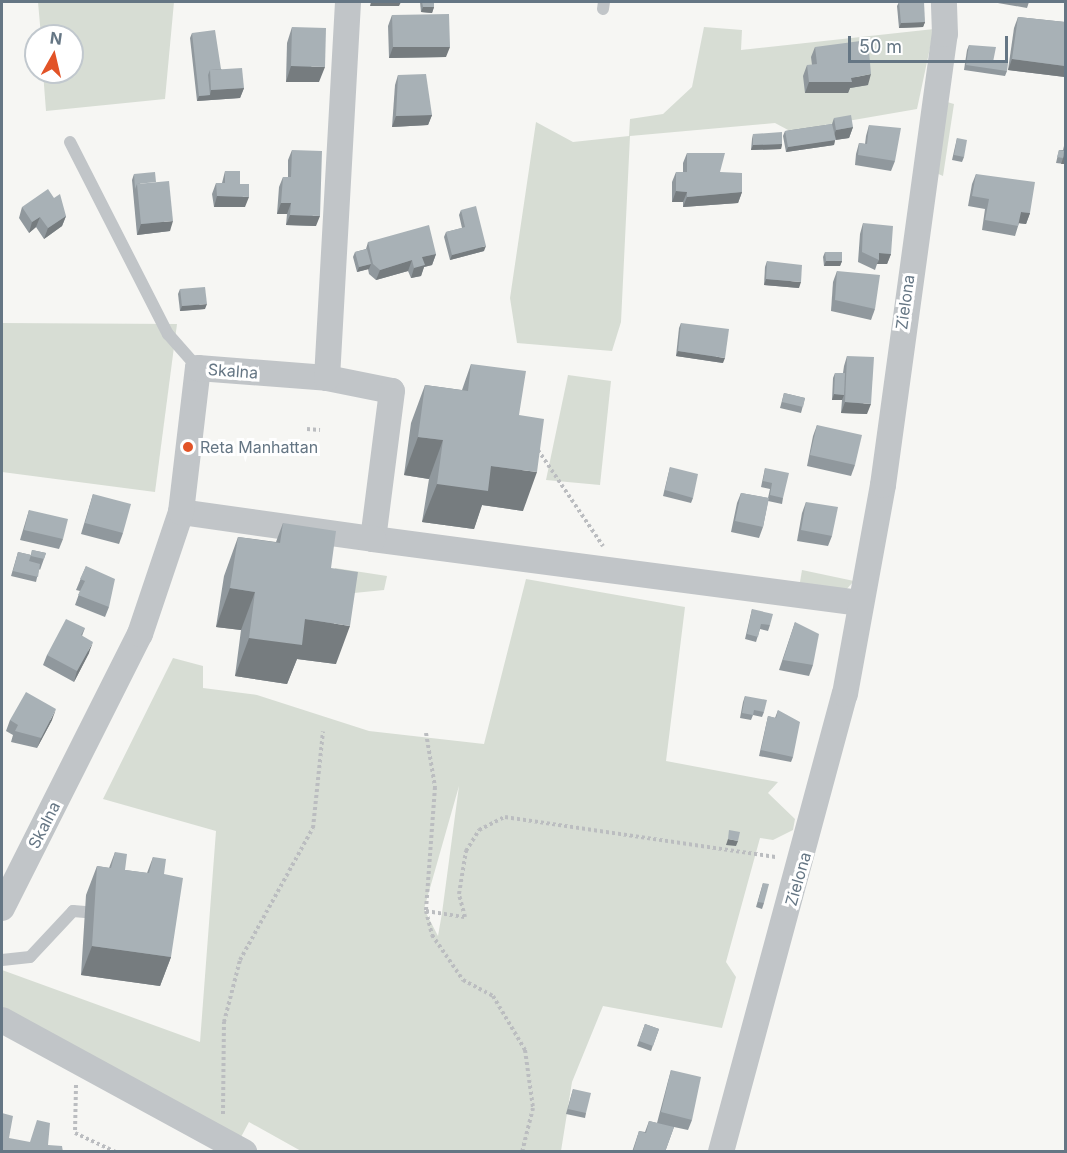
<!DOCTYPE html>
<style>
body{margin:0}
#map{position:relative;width:1067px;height:1153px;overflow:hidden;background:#f6f6f3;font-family:Inter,sans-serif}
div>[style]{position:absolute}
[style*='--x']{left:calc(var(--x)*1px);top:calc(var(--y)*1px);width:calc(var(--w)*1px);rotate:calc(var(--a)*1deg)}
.green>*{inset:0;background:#d7ddd4}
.path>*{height:4px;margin-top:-2px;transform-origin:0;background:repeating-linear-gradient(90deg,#bbbdc0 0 3px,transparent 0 6px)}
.lane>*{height:12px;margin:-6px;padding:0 6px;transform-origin:6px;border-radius:6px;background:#c1c5c8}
.street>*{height:26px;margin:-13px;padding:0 13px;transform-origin:13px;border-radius:13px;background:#c1c5c8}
.wall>*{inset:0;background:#90989d}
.shaded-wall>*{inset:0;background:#767c7f}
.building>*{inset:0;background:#a8b1b6}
.dots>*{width:16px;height:16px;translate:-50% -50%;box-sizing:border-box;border:3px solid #fff;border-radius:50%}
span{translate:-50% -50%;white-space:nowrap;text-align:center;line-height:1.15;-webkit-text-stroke:6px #fff;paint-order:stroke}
.street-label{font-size:16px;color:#657684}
.poi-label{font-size:16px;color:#657684}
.left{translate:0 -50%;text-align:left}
.frame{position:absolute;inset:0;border:3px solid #657684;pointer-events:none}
.north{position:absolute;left:24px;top:24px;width:60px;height:60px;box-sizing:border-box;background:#fff;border:2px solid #c1c8ce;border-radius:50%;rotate:8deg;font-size:16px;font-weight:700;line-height:24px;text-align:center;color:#657684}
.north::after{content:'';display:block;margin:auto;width:21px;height:27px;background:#e25327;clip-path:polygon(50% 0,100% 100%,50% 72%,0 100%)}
.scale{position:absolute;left:848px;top:36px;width:160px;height:27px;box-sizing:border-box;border:3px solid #657684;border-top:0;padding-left:8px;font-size:18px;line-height:21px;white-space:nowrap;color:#657684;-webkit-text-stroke:4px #fff;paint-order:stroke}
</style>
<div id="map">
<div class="green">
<i style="clip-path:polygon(38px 2px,174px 2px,165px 99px,46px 111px,43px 72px,72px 72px,72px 36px,41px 36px)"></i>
<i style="clip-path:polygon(704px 27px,742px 30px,741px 50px,934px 29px,917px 109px,790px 131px,775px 123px,630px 136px,621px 322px,612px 351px,517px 343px,510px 298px,536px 122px,573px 142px,629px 136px,630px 119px,663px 114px,692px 87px)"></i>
<i style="clip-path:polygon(947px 102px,954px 104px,943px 176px,934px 172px)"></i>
<i style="clip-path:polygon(2px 323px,177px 324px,155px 492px,2px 472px)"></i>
<i style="clip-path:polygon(568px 375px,611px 381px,600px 485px,546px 480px)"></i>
<i style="clip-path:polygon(335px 568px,387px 576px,384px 590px,354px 593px,333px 579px)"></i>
<i style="clip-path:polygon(802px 570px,854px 581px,844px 592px,799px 588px)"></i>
<i style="clip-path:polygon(evenodd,526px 579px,685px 607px,666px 761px,778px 782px,768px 793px,795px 819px,793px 830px,773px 840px,760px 838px,726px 962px,736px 977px,722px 1028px,603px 1006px,572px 1082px,561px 1151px,301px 1151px,249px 1122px,241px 1137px,2px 1008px,2px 970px,200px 1042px,216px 831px,103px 799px,173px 658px,203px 666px,203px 688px,257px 695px,369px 731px,484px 744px,526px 579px,459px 786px,442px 913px,438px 936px,424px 909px,459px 786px)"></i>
</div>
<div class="path">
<i style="--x:307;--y:429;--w:13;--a:4"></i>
<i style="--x:538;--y:450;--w:116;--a:55.9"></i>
<i style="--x:426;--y:733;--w:55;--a:80.5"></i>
<i style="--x:435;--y:787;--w:124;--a:94.2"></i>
<i style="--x:426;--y:911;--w:25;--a:76"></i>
<i style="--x:432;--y:935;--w:55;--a:55.4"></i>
<i style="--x:463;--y:980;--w:34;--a:28"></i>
<i style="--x:493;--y:996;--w:63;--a:59.3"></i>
<i style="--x:525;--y:1050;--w:59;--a:82.1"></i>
<i style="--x:533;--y:1108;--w:45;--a:104"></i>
<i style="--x:426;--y:911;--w:39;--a:9"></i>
<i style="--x:465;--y:917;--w:24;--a:-105"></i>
<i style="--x:459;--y:894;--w:44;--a:-80.8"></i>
<i style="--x:466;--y:851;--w:25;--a:-58"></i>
<i style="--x:479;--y:830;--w:29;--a:-27"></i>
<i style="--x:505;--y:817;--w:275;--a:8.4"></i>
<i style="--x:76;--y:1085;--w:48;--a:91.2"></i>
<i style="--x:75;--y:1133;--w:45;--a:24.9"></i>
<i style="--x:223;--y:1114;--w:92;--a:-89.4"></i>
<i style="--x:224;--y:1022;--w:64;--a:-75.5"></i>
<i style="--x:240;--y:960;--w:151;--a:-61.1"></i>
<i style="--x:313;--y:828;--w:97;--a:-84.1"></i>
</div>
<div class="lane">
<i style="--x:603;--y:9;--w:7;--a:-82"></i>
<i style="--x:70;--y:142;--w:216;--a:63"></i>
<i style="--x:168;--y:334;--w:45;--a:48.6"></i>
<i style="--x:2;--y:960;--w:28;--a:-6"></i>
<i style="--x:30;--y:957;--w:63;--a:-46.9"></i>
<i style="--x:73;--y:911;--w:12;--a:5"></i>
</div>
<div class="street">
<i style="--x:327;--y:378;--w:66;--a:11.3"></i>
<i style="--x:392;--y:391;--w:149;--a:97.3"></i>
<i style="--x:373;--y:539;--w:492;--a:7.5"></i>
<i style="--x:181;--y:512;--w:194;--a:8"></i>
<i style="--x:2;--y:908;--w:307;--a:-63.3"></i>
<i style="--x:140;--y:634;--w:129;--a:-71.4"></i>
<i style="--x:181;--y:512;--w:145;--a:-83.3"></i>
<i style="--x:198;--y:368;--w:129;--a:4.4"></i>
<i style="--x:327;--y:378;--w:377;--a:-86.8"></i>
<i style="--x:2;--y:1020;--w:276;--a:28.6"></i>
<i style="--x:721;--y:1152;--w:474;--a:-74.9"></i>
<i style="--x:845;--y:694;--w:212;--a:-79.7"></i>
<i style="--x:883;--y:485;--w:455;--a:-82.2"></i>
<i style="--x:945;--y:34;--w:32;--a:-92"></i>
</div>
<div class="wall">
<i style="clip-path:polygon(420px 2px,434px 2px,434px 7px,432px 13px,421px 12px)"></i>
<i style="clip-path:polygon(899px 2px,925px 22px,923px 27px,899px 28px,897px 6px)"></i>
<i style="clip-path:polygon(992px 2px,1029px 2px,1027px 8px)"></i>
<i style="clip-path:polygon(392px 15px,446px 57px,389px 58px,388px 26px)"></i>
<i style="clip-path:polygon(1018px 17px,1065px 22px,1065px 77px,1008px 70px,1014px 28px)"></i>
<i style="clip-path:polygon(292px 27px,319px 82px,286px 82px,287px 43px)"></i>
<i style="clip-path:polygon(192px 33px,221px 69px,244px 88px,240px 98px,197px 101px,190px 38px)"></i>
<i style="clip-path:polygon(969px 45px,1007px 71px,1005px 76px,964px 70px,967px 50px)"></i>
<i style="clip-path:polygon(815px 47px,868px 85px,850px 88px,848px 93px,805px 93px,803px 76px,807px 65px,812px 65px,811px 57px)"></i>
<i style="clip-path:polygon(398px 75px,432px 115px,428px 125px,392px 127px,395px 85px)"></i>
<i style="clip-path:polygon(834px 118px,853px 127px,849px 138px,835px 140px,834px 145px,786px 152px,783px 136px,785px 131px,832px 124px)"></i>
<i style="clip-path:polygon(869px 125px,895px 161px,891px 171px,855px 165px,856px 154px,859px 143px,865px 144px,866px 136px)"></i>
<i style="clip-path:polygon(753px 134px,782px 144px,781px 149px,751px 150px,752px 139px)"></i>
<i style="clip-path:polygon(957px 138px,964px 157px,962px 162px,952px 160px)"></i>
<i style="clip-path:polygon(1065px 142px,1065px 164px,1056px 163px,1059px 150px,1063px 150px)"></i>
<i style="clip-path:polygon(292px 150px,316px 226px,286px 225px,287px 214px,277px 214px,279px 187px,283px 177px,288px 177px,288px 160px)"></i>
<i style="clip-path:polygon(687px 153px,720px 172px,742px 192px,738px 203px,683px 207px,683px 202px,672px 202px,672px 182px,676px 172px,683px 172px,683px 163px)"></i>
<i style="clip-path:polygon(225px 171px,240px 184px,245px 207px,214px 207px,212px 194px,216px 183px,222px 183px)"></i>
<i style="clip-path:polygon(134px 174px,170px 231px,137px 235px,132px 180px)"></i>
<i style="clip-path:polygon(976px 174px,1030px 213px,1026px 224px,1019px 223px,1015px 236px,982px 230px,985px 209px,968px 206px,972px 184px)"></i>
<i style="clip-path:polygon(22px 207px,66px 216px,62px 226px,44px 239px,36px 227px,29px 233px,19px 218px)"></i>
<i style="clip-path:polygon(461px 210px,484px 251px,450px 260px,444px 237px,446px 232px,462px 228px,459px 215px)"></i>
<i style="clip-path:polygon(863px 223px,891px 254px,887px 264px,877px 264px,875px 270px,858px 262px,860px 234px)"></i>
<i style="clip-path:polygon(368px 242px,436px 254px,432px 265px,424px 267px,421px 276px,411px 278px,408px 271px,376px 280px,369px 274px,368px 269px,357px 272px,353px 257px,355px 252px,366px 249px)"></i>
<i style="clip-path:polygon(825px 252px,842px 261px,840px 266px,824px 266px,823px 257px)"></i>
<i style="clip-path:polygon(767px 261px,799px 288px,764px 285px,765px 267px)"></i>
<i style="clip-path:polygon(837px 271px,875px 309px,871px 320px,831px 311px,833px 282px)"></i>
<i style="clip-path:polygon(180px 289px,205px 309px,180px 311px,178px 294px)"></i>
<i style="clip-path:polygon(681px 323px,723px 363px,676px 356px,679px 328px)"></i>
<i style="clip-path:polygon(847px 356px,867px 414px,841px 413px,842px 400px,832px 400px,833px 378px,835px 373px,843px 373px,844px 366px)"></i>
<i style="clip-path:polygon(471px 364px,519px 415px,523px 511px,482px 505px,474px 529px,422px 522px,429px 479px,404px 475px,411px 423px,425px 385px,462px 390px)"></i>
<i style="clip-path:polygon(784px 393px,805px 398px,801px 413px,780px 408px)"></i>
<i style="clip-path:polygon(817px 425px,855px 465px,851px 476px,807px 466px,813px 436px)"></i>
<i style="clip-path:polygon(670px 467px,693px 498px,691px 503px,663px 496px)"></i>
<i style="clip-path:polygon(765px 468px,783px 498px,782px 504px,768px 501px,763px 527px,759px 538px,731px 532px,737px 503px,741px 493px,768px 498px,770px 489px,761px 487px)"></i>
<i style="clip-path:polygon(93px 494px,123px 533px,119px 544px,81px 534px)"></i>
<i style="clip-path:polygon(806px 502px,832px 536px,828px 546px,797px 541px,802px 513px)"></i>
<i style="clip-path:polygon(29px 510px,63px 539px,59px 549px,20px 540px)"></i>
<i style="clip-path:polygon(283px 523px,331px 568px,336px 664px,297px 659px,287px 684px,235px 676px,241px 630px,216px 627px,224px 576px,238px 537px,276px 542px)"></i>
<i style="clip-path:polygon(32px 550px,46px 553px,40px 570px,39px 569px,36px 582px,11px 576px,18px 552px,31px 555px)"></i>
<i style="clip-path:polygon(86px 566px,109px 607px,105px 617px,75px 605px,80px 591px,76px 590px)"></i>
<i style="clip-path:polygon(752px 609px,770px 625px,768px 631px,760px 629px,756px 642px,745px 639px)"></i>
<i style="clip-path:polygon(795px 622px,813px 665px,809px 676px,779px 670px)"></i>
<i style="clip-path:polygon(85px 628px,82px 636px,89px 653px,74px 682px,43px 665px,47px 655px)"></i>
<i style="clip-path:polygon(745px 696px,764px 712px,762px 717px,753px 715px,751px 720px,740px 718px,743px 702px)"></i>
<i style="clip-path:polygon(778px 710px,793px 757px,791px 762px,759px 756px,768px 716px,775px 718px)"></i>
<i style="clip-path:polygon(10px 720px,52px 720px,37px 748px,11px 742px,13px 735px,6px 731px)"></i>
<i style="clip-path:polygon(115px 852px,125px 870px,147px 873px,153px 857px,164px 874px,171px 957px,160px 986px,81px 975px,86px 895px,97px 866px,109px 868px)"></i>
<i style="clip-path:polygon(763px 883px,764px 903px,762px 909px,756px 907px)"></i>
<i style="clip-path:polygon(645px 1024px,659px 1029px,651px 1051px,637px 1046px)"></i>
<i style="clip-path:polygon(671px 1070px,692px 1120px,688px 1130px,674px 1127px,665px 1152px,632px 1152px,639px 1131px,645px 1132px,649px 1121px,657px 1123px,668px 1081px)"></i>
<i style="clip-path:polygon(573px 1089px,586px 1113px,585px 1118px,566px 1114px)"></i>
</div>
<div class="shaded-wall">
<i style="clip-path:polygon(371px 2px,401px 2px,399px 6px,370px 6px)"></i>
<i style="clip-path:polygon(423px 7px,434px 7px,432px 13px,421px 12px)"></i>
<i style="clip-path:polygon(925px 22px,923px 27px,899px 28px,901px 23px)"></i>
<i style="clip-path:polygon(393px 47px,450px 47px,446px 57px,389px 58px)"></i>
<i style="clip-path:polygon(1012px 59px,1065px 66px,1065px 77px,1008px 70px)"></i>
<i style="clip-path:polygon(291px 66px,325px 67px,319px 82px,286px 82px)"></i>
<i style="clip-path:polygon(871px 74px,868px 85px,850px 88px,848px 93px,805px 93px,809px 82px,851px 78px)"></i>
<i style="clip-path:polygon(244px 88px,240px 98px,197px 101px,199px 96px,210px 95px,211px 90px)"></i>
<i style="clip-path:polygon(432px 115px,428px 125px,392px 127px,396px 116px)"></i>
<i style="clip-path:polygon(853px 127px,849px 138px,835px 140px,834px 145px,786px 152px,788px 147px,832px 140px,836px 130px)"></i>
<i style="clip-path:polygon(782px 144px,781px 149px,751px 150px,753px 145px)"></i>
<i style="clip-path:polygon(1065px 153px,1065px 164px,1061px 164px)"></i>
<i style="clip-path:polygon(676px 191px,687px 192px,683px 202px,672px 202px)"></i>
<i style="clip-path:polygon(742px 192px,738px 203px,683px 207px,687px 197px)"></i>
<i style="clip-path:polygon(217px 196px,249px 197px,245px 207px,214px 207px)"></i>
<i style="clip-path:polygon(281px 203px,291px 203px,287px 214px,277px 214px)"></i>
<i style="clip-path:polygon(1021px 212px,1030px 213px,1026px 224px,1017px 223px)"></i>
<i style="clip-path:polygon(290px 215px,320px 216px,316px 226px,286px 225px)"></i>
<i style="clip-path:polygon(66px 216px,62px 226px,44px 239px,48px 228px)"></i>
<i style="clip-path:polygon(40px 217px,36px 227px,29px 233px,32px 222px)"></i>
<i style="clip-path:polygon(173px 221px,170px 231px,137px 235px,141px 224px)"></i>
<i style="clip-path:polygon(486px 246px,484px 251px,450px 260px,452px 255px)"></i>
<i style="clip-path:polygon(879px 253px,891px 254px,887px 264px,877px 264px,879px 260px)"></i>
<i style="clip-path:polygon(436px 254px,432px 265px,424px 267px,421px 276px,411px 278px,414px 268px,422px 257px)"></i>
<i style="clip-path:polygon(412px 260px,408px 271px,376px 280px,380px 270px)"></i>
<i style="clip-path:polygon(826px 261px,842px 261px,840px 266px,824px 266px)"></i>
<i style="clip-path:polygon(371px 264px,369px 269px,357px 272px,359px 267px)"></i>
<i style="clip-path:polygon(766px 279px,801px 282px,799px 288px,764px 285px)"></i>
<i style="clip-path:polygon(207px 304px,205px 309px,180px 311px,182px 306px)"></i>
<i style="clip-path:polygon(678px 351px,725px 358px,723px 363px,676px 356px)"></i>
<i style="clip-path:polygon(834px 394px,844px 395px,842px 400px,832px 400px)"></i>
<i style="clip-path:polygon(845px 402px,871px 404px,867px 414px,841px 413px)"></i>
<i style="clip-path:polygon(418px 437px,443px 440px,429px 479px,404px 475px)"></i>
<i style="clip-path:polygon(491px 466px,537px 472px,523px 511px,482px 505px,474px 529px,422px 522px,437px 484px)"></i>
<i style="clip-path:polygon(230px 588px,255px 592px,241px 630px,216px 627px)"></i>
<i style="clip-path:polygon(305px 619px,350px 626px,336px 664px,297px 659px,287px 684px,235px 676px,249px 638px)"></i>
<i style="clip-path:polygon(93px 642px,89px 653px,74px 682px,77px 671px)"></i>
<i style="clip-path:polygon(56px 709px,52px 720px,37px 748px,41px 738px)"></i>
<i style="clip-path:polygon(728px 839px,738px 841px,736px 846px,726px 845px)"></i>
<i style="clip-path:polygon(92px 946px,171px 957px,160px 986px,81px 975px)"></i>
</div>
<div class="building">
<i style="clip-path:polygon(422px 2px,434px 2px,434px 7px,423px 7px)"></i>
<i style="clip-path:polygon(899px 2px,924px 2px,925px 22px,901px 23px)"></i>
<i style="clip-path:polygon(449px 14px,450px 47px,393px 47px,392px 15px)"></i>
<i style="clip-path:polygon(1018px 17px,1065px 22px,1065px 66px,1012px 59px)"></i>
<i style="clip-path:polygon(292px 27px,326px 28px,325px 67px,291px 66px)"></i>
<i style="clip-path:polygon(215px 30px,221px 69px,210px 70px,208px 75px,210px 95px,199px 96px,192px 33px)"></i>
<i style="clip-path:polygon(868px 40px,871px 74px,851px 78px,852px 82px,809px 82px,807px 65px,817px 64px,815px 47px)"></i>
<i style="clip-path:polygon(969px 45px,996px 47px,993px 62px,1008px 63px,1007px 71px,966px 65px)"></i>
<i style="clip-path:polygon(242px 68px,244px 88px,211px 90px,210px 70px)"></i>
<i style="clip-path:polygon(426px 74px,432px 115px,396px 116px,398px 75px)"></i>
<i style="clip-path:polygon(851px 115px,853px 127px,836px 130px,834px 118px)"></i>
<i style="clip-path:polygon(832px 124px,836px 140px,788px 147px,785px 131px)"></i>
<i style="clip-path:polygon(869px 125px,901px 128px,895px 161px,858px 155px,859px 143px,867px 144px)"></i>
<i style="clip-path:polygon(782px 132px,782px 144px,753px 145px,753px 134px)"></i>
<i style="clip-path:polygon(957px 138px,967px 140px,964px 157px,954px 155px)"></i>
<i style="clip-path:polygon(292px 150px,322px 151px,320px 216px,290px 215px,291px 203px,281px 203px,283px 177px,291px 177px)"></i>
<i style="clip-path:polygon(1059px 150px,1064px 151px,1063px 158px,1057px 157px)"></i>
<i style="clip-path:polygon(687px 153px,725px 153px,720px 172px,742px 173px,742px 192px,687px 197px,687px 192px,676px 191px,676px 172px,687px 172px)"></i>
<i style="clip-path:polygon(225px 171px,240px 171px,240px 184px,249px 184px,249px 197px,217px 196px,216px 183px,225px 183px)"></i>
<i style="clip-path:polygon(155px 172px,156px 182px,137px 184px,135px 189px,134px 174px)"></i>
<i style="clip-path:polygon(976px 174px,1035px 182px,1030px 213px,1021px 212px,1018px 226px,985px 220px,989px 199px,972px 196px)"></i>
<i style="clip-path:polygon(169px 181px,173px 221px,141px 224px,137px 184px)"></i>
<i style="clip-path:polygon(48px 189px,54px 198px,60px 194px,66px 216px,48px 228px,40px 217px,32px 222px,22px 207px)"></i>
<i style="clip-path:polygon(476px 206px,486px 246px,452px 255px,446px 232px,465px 227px,461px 210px)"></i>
<i style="clip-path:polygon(863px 223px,893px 226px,891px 254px,879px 253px,879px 260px,862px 252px)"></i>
<i style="clip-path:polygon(429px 225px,436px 254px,422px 257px,425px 265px,414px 268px,412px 260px,380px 270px,373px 264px,368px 242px)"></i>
<i style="clip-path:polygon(367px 249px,371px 264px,359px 267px,355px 252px)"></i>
<i style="clip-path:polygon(825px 252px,842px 252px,842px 261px,826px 261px)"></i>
<i style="clip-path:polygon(767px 261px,802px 265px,801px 282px,766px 279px)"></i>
<i style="clip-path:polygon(837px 271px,880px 275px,875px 309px,835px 300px)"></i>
<i style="clip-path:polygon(205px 287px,207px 304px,182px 306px,180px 289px)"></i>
<i style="clip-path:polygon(681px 323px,729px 329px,725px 358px,678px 351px)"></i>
<i style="clip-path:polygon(847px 356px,874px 357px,871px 404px,845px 402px)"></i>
<i style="clip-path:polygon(471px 364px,526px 371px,519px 415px,544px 419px,537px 472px,491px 466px,488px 491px,437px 484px,443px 440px,418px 437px,425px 385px,468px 391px)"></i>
<i style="clip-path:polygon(835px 373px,845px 373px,844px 395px,834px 394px)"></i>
<i style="clip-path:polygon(784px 393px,805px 398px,803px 407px,782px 402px)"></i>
<i style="clip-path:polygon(817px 425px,862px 435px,855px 465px,810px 455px)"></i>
<i style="clip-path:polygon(670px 467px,698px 474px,693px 498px,665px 490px)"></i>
<i style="clip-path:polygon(765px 468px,789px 473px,783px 498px,770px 495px,772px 483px,763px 481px)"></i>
<i style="clip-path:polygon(741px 493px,769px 498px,763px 527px,735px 521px)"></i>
<i style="clip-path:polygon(93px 494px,131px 504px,123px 533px,85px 523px)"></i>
<i style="clip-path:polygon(806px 502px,838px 507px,832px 536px,801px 530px)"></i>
<i style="clip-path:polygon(29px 510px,68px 519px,63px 539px,24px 530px)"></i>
<i style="clip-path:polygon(283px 523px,336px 531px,331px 568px,358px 572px,350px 626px,305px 619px,302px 645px,249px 638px,255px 592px,230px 588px,238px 537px,280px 543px)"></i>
<i style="clip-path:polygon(32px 550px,46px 553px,44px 559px,31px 556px)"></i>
<i style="clip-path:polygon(18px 552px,31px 555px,29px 561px,40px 564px,38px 577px,13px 571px)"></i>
<i style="clip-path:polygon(86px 566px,115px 579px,109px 607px,78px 595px,85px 581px,80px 579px)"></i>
<i style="clip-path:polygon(752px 609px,773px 614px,770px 625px,761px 624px,758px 637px,747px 634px)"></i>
<i style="clip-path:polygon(66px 619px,85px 628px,81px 635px,93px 642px,77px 671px,47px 655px)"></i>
<i style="clip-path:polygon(795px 622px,819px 634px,813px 665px,783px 660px)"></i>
<i style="clip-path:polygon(26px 692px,56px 709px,41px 738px,15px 731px,18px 725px,10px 720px)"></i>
<i style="clip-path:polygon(745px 696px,767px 700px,764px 712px,754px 710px,753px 715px,742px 713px)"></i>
<i style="clip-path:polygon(778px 710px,800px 722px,793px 757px,761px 750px,768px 716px,776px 718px)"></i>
<i style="clip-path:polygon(729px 830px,740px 832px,738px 841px,728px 839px)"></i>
<i style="clip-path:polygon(115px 852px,127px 854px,125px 870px,149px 873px,153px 857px,166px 859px,164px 874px,183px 878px,171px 957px,92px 946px,97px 866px,111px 868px)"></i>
<i style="clip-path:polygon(763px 883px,769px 884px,764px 903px,758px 902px)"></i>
<i style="clip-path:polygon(645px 1024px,659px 1029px,653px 1046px,639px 1041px)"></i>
<i style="clip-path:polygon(671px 1070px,701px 1077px,692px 1120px,661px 1112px)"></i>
<i style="clip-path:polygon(573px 1089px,591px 1093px,586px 1113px,568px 1109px)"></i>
<i style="clip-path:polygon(2px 1113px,13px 1116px,9px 1138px,30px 1142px,37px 1120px,50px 1123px,48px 1145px,62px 1146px,63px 1152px,2px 1152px)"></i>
<i style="clip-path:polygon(649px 1121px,674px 1127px,665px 1152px,633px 1152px,639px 1131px,646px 1133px)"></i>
</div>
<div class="dots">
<i style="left:188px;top:447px;background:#e25327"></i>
</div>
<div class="street-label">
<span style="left:905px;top:302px;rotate:-82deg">Zielona</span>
<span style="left:233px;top:371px;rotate:4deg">Skalna</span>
<span style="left:44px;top:825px;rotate:-63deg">Skalna</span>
<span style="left:798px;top:879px;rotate:-74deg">Zielona</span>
</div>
<div class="poi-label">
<span class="left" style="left:200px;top:447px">Reta Manhattan</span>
</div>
<div class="frame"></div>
<div class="north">N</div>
<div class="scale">50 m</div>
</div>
